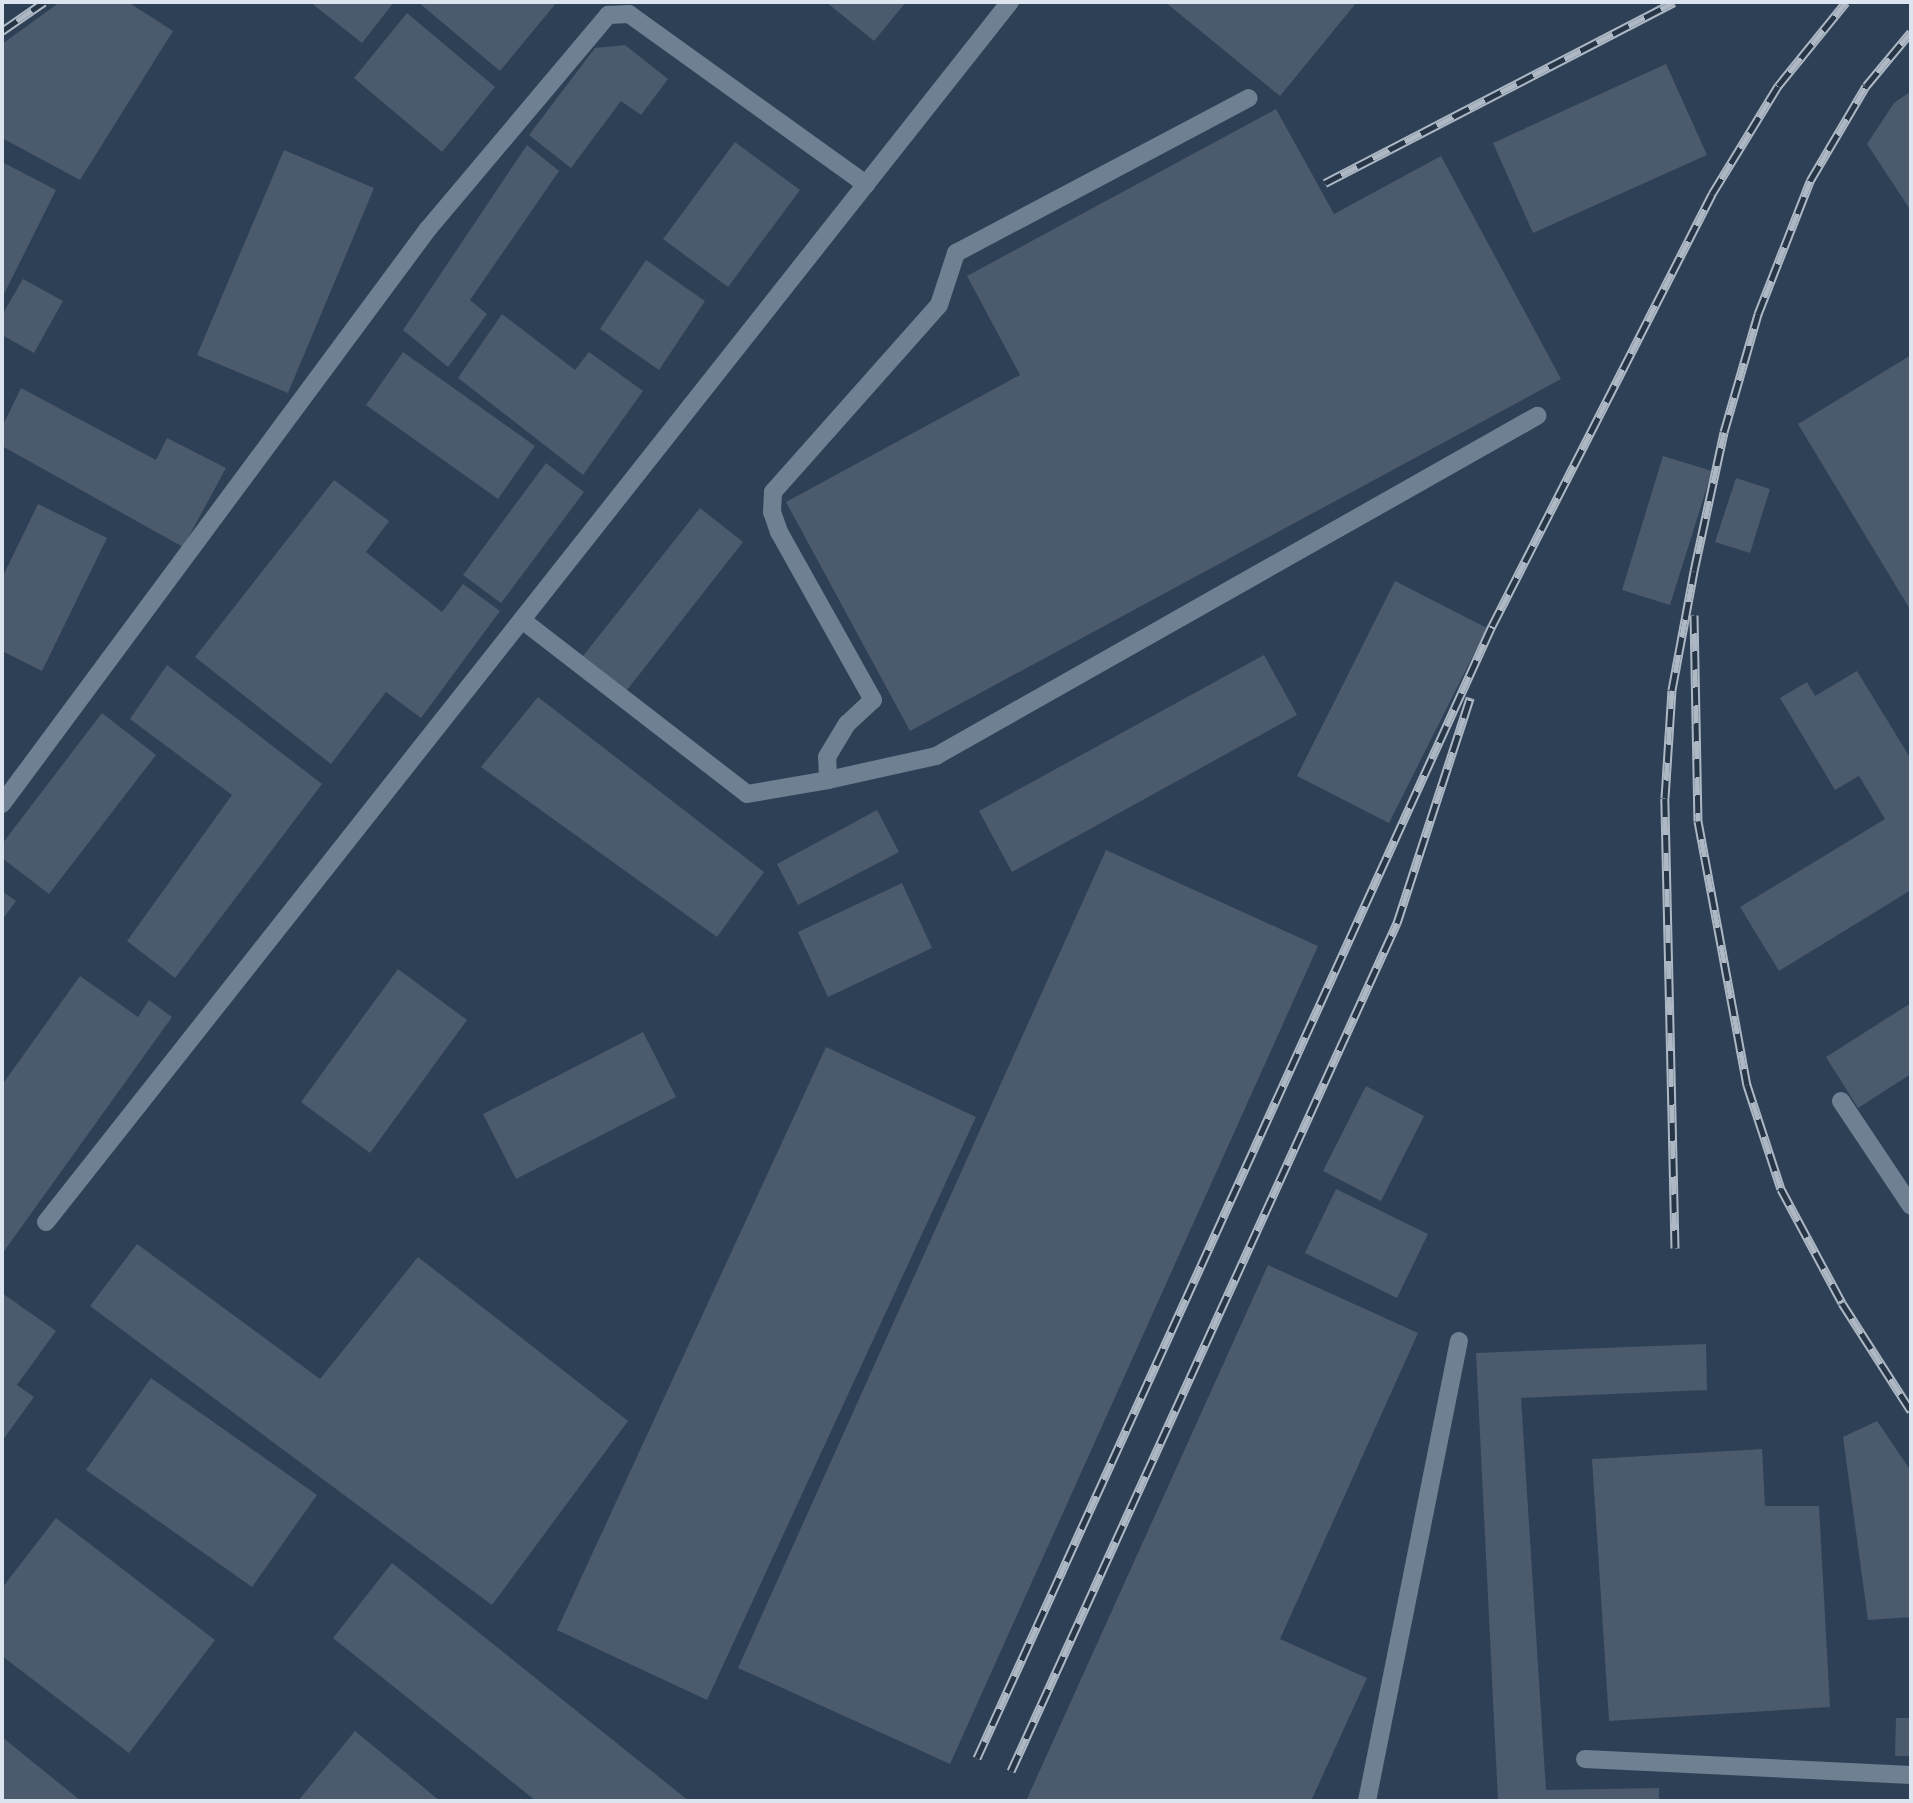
<!DOCTYPE html>
<style>
body{margin:0}
#map{position:relative;width:1913px;height:1803px;overflow:hidden;background:#273646;font-family:"Sofia Sans Condensed",sans-serif}
div>[style]{position:absolute}
[style*='--x']{left:calc(var(--x)*1px);top:calc(var(--y)*1px);width:calc(var(--w)*1px);rotate:calc(var(--a)*1deg)}
.built>*{inset:0;background:#2d4056}
.building>*{inset:0;background:#4b5a6c}
.service>*{height:18px;margin:-9px;padding:0 9px;transform-origin:9px;border-radius:9px;background:#708093}
.rail>*{height:9px;margin-top:-4.5px;transform-origin:0;background:repeating-linear-gradient(90deg,#273646 0 18px,#adb8c4 0 36px);box-sizing:border-box;border-block:2px solid #adb8c4}
span{translate:-50% -50%;white-space:nowrap;text-align:center;line-height:1.15;-webkit-text-stroke:6px #273646;paint-order:stroke}
.frame{position:absolute;inset:0;border:4px solid #dbe4ef;pointer-events:none}
</style>
<div id="map">
<div class="built">
<i style="clip-path:polygon(2px 2px,1911px 2px,1911px 1801px,2px 1801px)"></i>
</div>
<div class="building">
<i style="clip-path:polygon(60px 2px,128px 2px,173px 31px,80px 180px,2px 138px,2px 44px)"></i>
<i style="clip-path:polygon(310px 2px,394px 2px,362px 43px)"></i>
<i style="clip-path:polygon(418px 2px,557px 2px,500px 71px)"></i>
<i style="clip-path:polygon(826px 2px,906px 2px,874px 41px)"></i>
<i style="clip-path:polygon(1165px 2px,1357px 2px,1280px 96px)"></i>
<i style="clip-path:polygon(407px 13px,495px 87px,442px 152px,354px 78px)"></i>
<i style="clip-path:polygon(625px 45px,668px 79px,641px 115px,621px 101px,571px 168px,529px 135px,595px 48px)"></i>
<i style="clip-path:polygon(1666px 64px,1707px 155px,1533px 233px,1493px 143px)"></i>
<i style="clip-path:polygon(1911px 91px,1911px 211px,1867px 144px,1894px 103px)"></i>
<i style="clip-path:polygon(1276px 109px,1334px 214px,1441px 156px,1561px 379px,910px 731px,786px 502px,1020px 375px,967px 276px)"></i>
<i style="clip-path:polygon(735px 142px,800px 190px,728px 287px,663px 239px)"></i>
<i style="clip-path:polygon(527px 145px,559px 171px,470px 300px,487px 314px,448px 367px,403px 330px)"></i>
<i style="clip-path:polygon(284px 150px,374px 188px,288px 393px,197px 355px)"></i>
<i style="clip-path:polygon(2px 162px,56px 190px,2px 298px)"></i>
<i style="clip-path:polygon(646px 260px,705px 301px,659px 370px,600px 329px)"></i>
<i style="clip-path:polygon(23px 279px,63px 301px,34px 353px,2px 335px,2px 315px)"></i>
<i style="clip-path:polygon(502px 314px,575px 370px,589px 352px,643px 391px,583px 475px,458px 378px)"></i>
<i style="clip-path:polygon(403px 352px,535px 446px,498px 499px,366px 405px)"></i>
<i style="clip-path:polygon(1911px 355px,1911px 611px,1798px 424px)"></i>
<i style="clip-path:polygon(21px 388px,156px 460px,167px 438px,226px 468px,183px 547px,2px 446px,2px 427px)"></i>
<i style="clip-path:polygon(1663px 456px,1712px 471px,1670px 605px,1622px 590px)"></i>
<i style="clip-path:polygon(546px 463px,584px 492px,501px 603px,463px 575px)"></i>
<i style="clip-path:polygon(1736px 478px,1770px 489px,1750px 553px,1715px 542px)"></i>
<i style="clip-path:polygon(334px 480px,389px 521px,366px 552px,442px 612px,463px 584px,500px 611px,421px 718px,386px 692px,331px 764px,195px 657px)"></i>
<i style="clip-path:polygon(38px 504px,107px 538px,42px 671px,2px 651px,2px 578px)"></i>
<i style="clip-path:polygon(700px 508px,743px 542px,627px 690px,583px 656px)"></i>
<i style="clip-path:polygon(1395px 581px,1487px 628px,1389px 823px,1297px 776px)"></i>
<i style="clip-path:polygon(1264px 655px,1297px 715px,1012px 872px,979px 811px)"></i>
<i style="clip-path:polygon(167px 665px,322px 784px,175px 978px,127px 941px,232px 795px,130px 719px)"></i>
<i style="clip-path:polygon(1857px 671px,1911px 759px,1911px 890px,1779px 971px,1740px 907px,1885px 819px,1859px 776px,1835px 790px,1780px 698px,1807px 682px,1815px 696px)"></i>
<i style="clip-path:polygon(538px 697px,764px 872px,717px 937px,481px 767px)"></i>
<i style="clip-path:polygon(102px 713px,156px 755px,49px 894px,2px 858px,2px 844px)"></i>
<i style="clip-path:polygon(877px 810px,899px 852px,798px 905px,777px 864px)"></i>
<i style="clip-path:polygon(1106px 850px,1318px 946px,950px 1764px,738px 1668px)"></i>
<i style="clip-path:polygon(902px 883px,932px 948px,828px 997px,798px 932px)"></i>
<i style="clip-path:polygon(2px 891px,16px 901px,2px 920px)"></i>
<i style="clip-path:polygon(398px 969px,467px 1020px,370px 1153px,301px 1102px)"></i>
<i style="clip-path:polygon(80px 976px,138px 1017px,149px 1000px,172px 1017px,2px 1254px,2px 1085px)"></i>
<i style="clip-path:polygon(1911px 1003px,1911px 1074px,1858px 1108px,1826px 1057px)"></i>
<i style="clip-path:polygon(643px 1032px,676px 1097px,516px 1179px,483px 1114px)"></i>
<i style="clip-path:polygon(826px 1047px,976px 1117px,707px 1700px,557px 1630px)"></i>
<i style="clip-path:polygon(1366px 1086px,1424px 1116px,1381px 1201px,1323px 1171px)"></i>
<i style="clip-path:polygon(1336px 1189px,1428px 1234px,1397px 1298px,1305px 1253px)"></i>
<i style="clip-path:polygon(137px 1244px,320px 1379px,418px 1257px,628px 1421px,492px 1605px,90px 1306px)"></i>
<i style="clip-path:polygon(1268px 1265px,1418px 1333px,1280px 1639px,1367px 1678px,1311px 1801px,1026px 1801px)"></i>
<i style="clip-path:polygon(2px 1293px,56px 1331px,17px 1385px,34px 1397px,2px 1441px)"></i>
<i style="clip-path:polygon(1706px 1344px,1707px 1390px,1521px 1398px,1546px 1790px,1659px 1788px,1659px 1801px,1498px 1801px,1476px 1353px)"></i>
<i style="clip-path:polygon(151px 1378px,317px 1495px,252px 1587px,86px 1470px)"></i>
<i style="clip-path:polygon(1877px 1421px,1911px 1471px,1911px 1617px,1868px 1620px,1843px 1437px)"></i>
<i style="clip-path:polygon(1762px 1449px,1765px 1506px,1819px 1506px,1830px 1707px,1609px 1721px,1592px 1459px)"></i>
<i style="clip-path:polygon(56px 1518px,215px 1640px,129px 1753px,2px 1656px,2px 1588px)"></i>
<i style="clip-path:polygon(392px 1563px,689px 1801px,536px 1801px,333px 1638px)"></i>
<i style="clip-path:polygon(1896px 1718px,1911px 1718px,1911px 1756px,1895px 1756px)"></i>
<i style="clip-path:polygon(355px 1731px,440px 1801px,298px 1801px)"></i>
<i style="clip-path:polygon(2px 1737px,81px 1801px,2px 1801px)"></i>
</div>
<div class="service">
<i style="--x:522;--y:620;--w:284;--a:37.7"></i>
<i style="--x:747;--y:794;--w:82;--a:-9.8"></i>
<i style="--x:828;--y:780;--w:111;--a:-12.5"></i>
<i style="--x:936;--y:756;--w:691;--a:-29.5"></i>
<i style="--x:828;--y:780;--w:23;--a:-92"></i>
<i style="--x:827;--y:757;--w:39;--a:-59"></i>
<i style="--x:847;--y:724;--w:35;--a:-43"></i>
<i style="--x:873;--y:700;--w:193;--a:-119.2"></i>
<i style="--x:779;--y:532;--w:21;--a:-109"></i>
<i style="--x:772;--y:512;--w:20;--a:-87"></i>
<i style="--x:773;--y:492;--w:250;--a:-48.4"></i>
<i style="--x:939;--y:305;--w:55;--a:-71.9"></i>
<i style="--x:956;--y:253;--w:331;--a:-27.9"></i>
<i style="--x:2;--y:804;--w:716;--a:-53.47"></i>
<i style="--x:428;--y:229;--w:280;--a:-49.9"></i>
<i style="--x:608;--y:15;--w:21;--a:-3"></i>
<i style="--x:629;--y:14;--w:292;--a:35.7"></i>
<i style="--x:1841;--y:1101;--w:126;--a:56.3"></i>
<i style="--x:46;--y:1222;--w:1555;--a:-51.69"></i>
<i style="--x:1585;--y:1759;--w:326;--a:2.8"></i>
<i style="--x:1367;--y:1801;--w:469;--a:-78.7"></i>
</div>
<div class="rail">
<i style="--x:2;--y:31;--w:51;--a:-34.6"></i>
<i style="--x:1325;--y:183;--w:393;--a:-27.4"></i>
<i style="--x:1694;--y:615;--w:206;--a:88.9"></i>
<i style="--x:1698;--y:821;--w:269;--a:79.5"></i>
<i style="--x:1747;--y:1085;--w:109;--a:71.9"></i>
<i style="--x:1781;--y:1189;--w:129;--a:61.8"></i>
<i style="--x:1842;--y:1303;--w:128;--a:57.4"></i>
<i style="--x:1675;--y:1248;--w:450;--a:-91.3"></i>
<i style="--x:1665;--y:798;--w:108;--a:-86.3"></i>
<i style="--x:1672;--y:690;--w:121;--a:-79.5"></i>
<i style="--x:1694;--y:571;--w:142;--a:-77.8"></i>
<i style="--x:1724;--y:432;--w:123;--a:-73.9"></i>
<i style="--x:1758;--y:314;--w:143;--a:-68.6"></i>
<i style="--x:1810;--y:181;--w:110;--a:-59.5"></i>
<i style="--x:1866;--y:86;--w:70;--a:-50.2"></i>
<i style="--x:977;--y:1758;--w:1244;--a:-65.54"></i>
<i style="--x:1492;--y:626;--w:485;--a:-63"></i>
<i style="--x:1712;--y:194;--w:127;--a:-58.6"></i>
<i style="--x:1778;--y:86;--w:108;--a:-51"></i>
<i style="--x:1011;--y:1771;--w:932;--a:-65.53"></i>
<i style="--x:1397;--y:923;--w:237;--a:-72"></i>
</div>
<div class="frame"></div>
</div>
